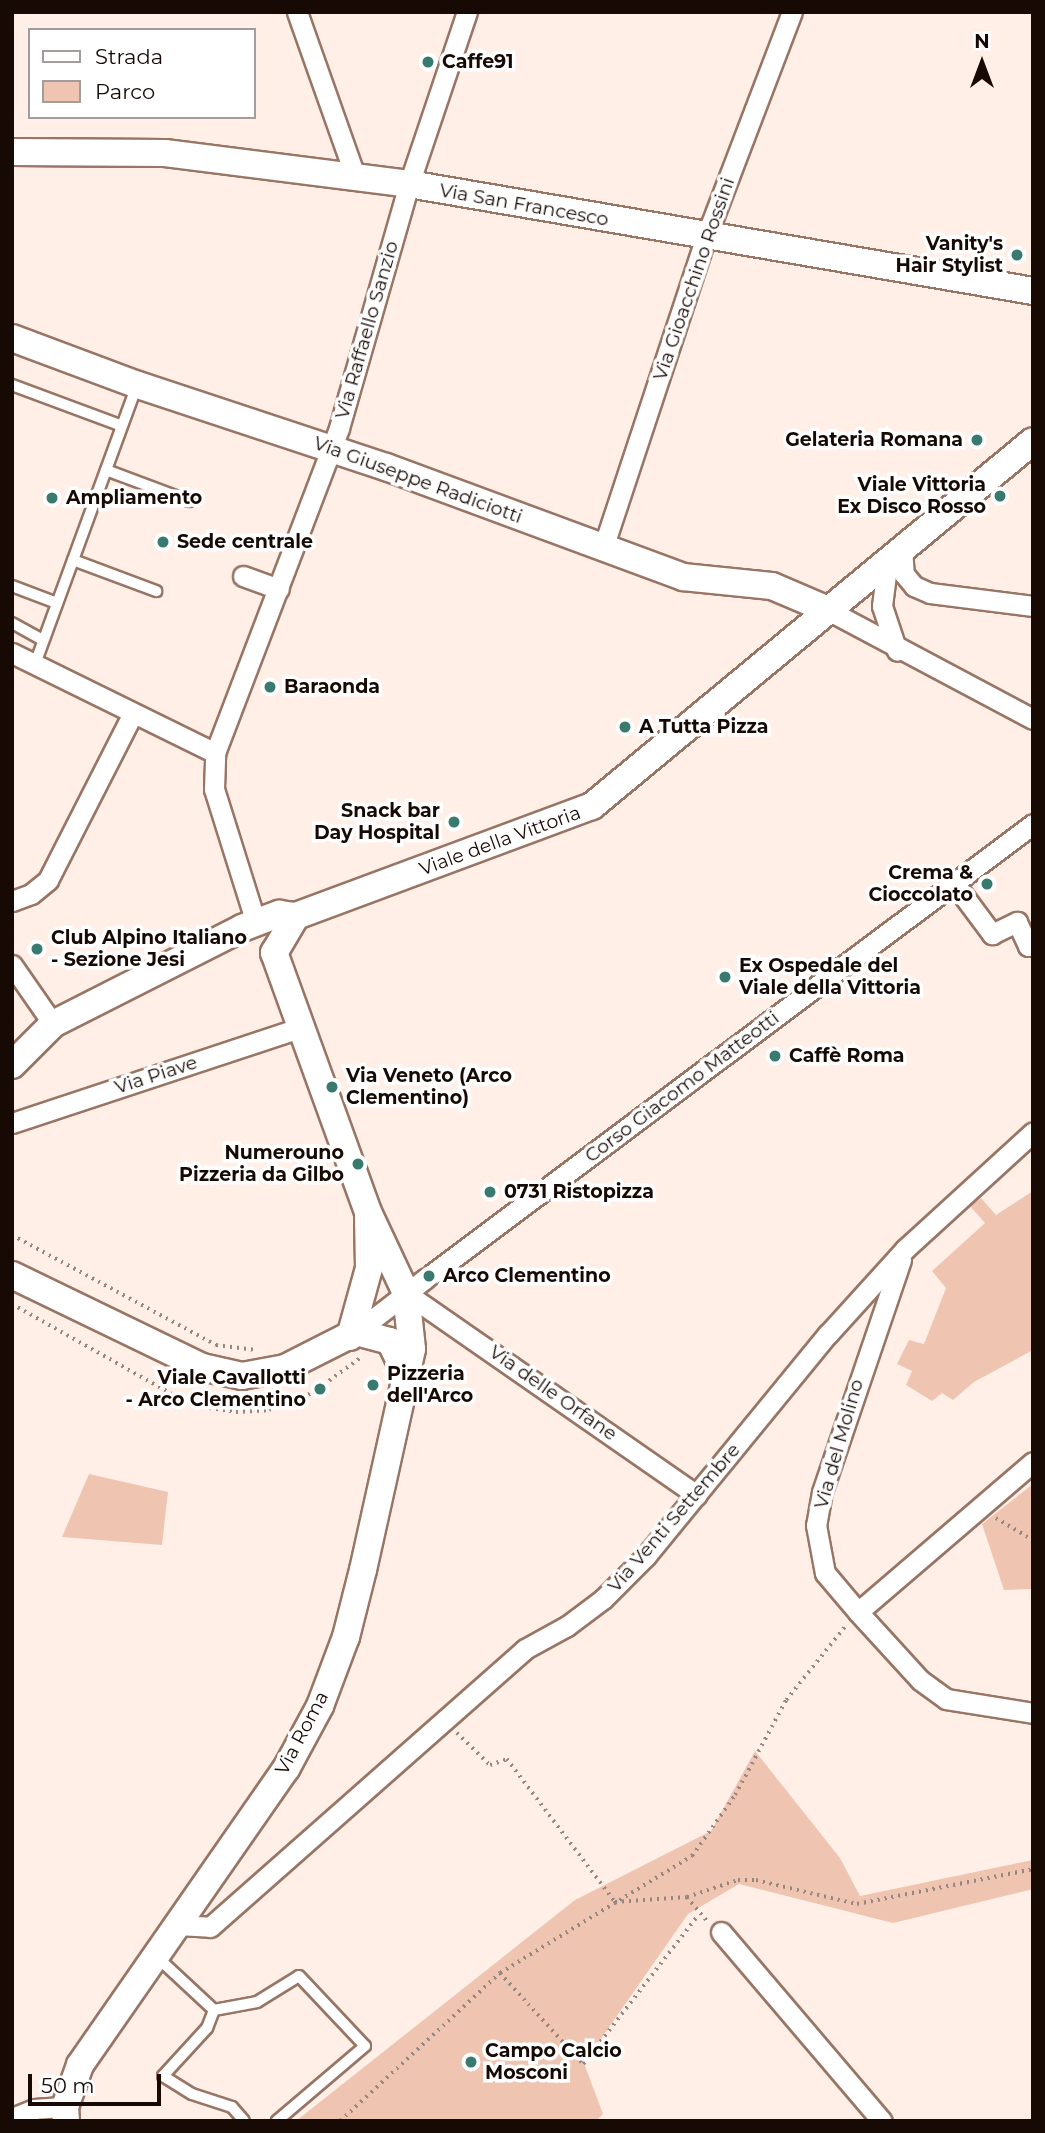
<!DOCTYPE html>
<meta charset="utf-8">
<style>
body{margin:0}
#map{position:relative;width:1045px;height:2133px;overflow:hidden;background:#ffefe7;font-family:Montserrat,sans-serif}
div>[style]{position:absolute}
[style*='--x']{left:calc(var(--x)*1px);top:calc(var(--y)*1px);width:calc(var(--w)*1px);rotate:calc(var(--a)*1deg)}
.green>*{inset:0;background:#efc5b2}
.path>*{height:3.5px;margin-top:-1.75px;transform-origin:0;background:repeating-linear-gradient(90deg,#958780 0 2px,transparent 0 7px)}
.roads{filter:drop-shadow(2px 0 #987565) drop-shadow(-2px 0 #987565) drop-shadow(0 2px #987565) drop-shadow(0 -2px #987565)}
.lane>*{height:10px;margin:-5px;padding:0 5px;transform-origin:5px;border-radius:5px;background:#fff}
.street>*{height:19px;margin:-9.5px;padding:0 9.5px;transform-origin:9.5px;border-radius:9.5px;background:#fff}
.secondary>*{height:26px;margin:-13px;padding:0 13px;transform-origin:13px;border-radius:13px;background:#fff}
.dots>*{width:19px;height:19px;translate:-50% -50%;box-sizing:border-box;border:4px solid #fff;border-radius:50%}
span{translate:-50% -50%;white-space:nowrap;text-align:center;line-height:1.15;-webkit-text-stroke:7px #fff;paint-order:stroke}
.poi-label{font-size:19px;color:#170a05;font-weight:700}
.left{translate:0 -50%;text-align:left}
.right{translate:-100% -50%;text-align:right}
.street-label{font-size:19px;color:#170a05}
.frame{position:absolute;inset:0;border:14px solid #170a05;pointer-events:none}
.legend{position:absolute;left:28px;top:28px;width:228px;height:91px;box-sizing:border-box;background:#fff;border:2px solid #a29d9b;margin:0;padding:9px 12px;list-style:none;font-size:21px;color:#170a05}
.legend li{display:flex;align-items:center;gap:14px;height:35px}
.legend b{width:35px;border:2px solid #a29d9b}
.north{position:absolute;left:947px;top:28px;width:70px;height:70px;-webkit-text-stroke:5px #fff;paint-order:stroke;rotate:0deg;font-size:19px;font-weight:700;line-height:28px;text-align:center;color:#170a05}
.north::after{content:'';display:block;margin:auto;width:24px;height:32px;background:#170a05;clip-path:polygon(50% 0,100% 100%,50% 72%,0 100%)}
.scale{position:absolute;left:28px;top:2074px;width:133px;height:32px;box-sizing:border-box;border:4px solid #170a05;border-top:0;padding-left:9px;font-size:21px;line-height:24px;white-space:nowrap;color:#170a05;-webkit-text-stroke:5px #fff;paint-order:stroke}
</style>
<div id="map">
<div class="green">
<i style="clip-path:polygon(1033px 1191px,1033px 1350px,974px 1382px,953px 1400px,942px 1393px,932px 1401px,906px 1385px,912px 1371px,897px 1364px,909px 1340px,924px 1344px,946px 1288px,932px 1271px,985px 1223px,970px 1206px,981px 1198px,996px 1215px)"></i>
<i style="clip-path:polygon(89px 1474px,168px 1492px,162px 1545px,62px 1537px)"></i>
<i style="clip-path:polygon(1033px 1484px,1033px 1589px,1004px 1590px,982px 1524px)"></i>
<i style="clip-path:polygon(755px 1751px,840px 1858px,860px 1896px,1033px 1860px,1033px 1889px,893px 1923px,739px 1884px,688px 1914px,584px 2063px,603px 2114px,596px 2121px,296px 2121px,575px 1900px,711px 1831px)"></i>
</div>
<div class="path">
<i style="--x:12;--y:1235;--w:232;--a:28.3"></i>
<i style="--x:216;--y:1345;--w:40;--a:7.1"></i>
<i style="--x:12;--y:1304;--w:181;--a:29.4"></i>
<i style="--x:170;--y:1393;--w:35;--a:24"></i>
<i style="--x:202;--y:1407;--w:34;--a:8"></i>
<i style="--x:236;--y:1412;--w:33;--a:-3"></i>
<i style="--x:269;--y:1410;--w:46;--a:-21.6"></i>
<i style="--x:312;--y:1393;--w:63;--a:-36"></i>
<i style="--x:996;--y:1518;--w:43;--a:30.7"></i>
<i style="--x:457;--y:1733;--w:46;--a:44.1"></i>
<i style="--x:490;--y:1765;--w:18;--a:-19"></i>
<i style="--x:507;--y:1759;--w:179;--a:52.9"></i>
<i style="--x:615;--y:1902;--w:72;--a:-4"></i>
<i style="--x:687;--y:1897;--w:54;--a:-18.4"></i>
<i style="--x:738;--y:1880;--w:18;--a:0"></i>
<i style="--x:756;--y:1880;--w:104;--a:13.4"></i>
<i style="--x:857;--y:1904;--w:179;--a:-11.2"></i>
<i style="--x:687;--y:1897;--w:33;--a:50"></i>
<i style="--x:500;--y:1973;--w:123;--a:47.6"></i>
<i style="--x:583;--y:2064;--w:188;--a:-52.3"></i>
<i style="--x:340;--y:2121;--w:218;--a:-42.8"></i>
<i style="--x:500;--y:1973;--w:225;--a:-31.4"></i>
<i style="--x:692;--y:1856;--w:75;--a:-54.8"></i>
<i style="--x:735;--y:1795;--w:108;--a:-61.8"></i>
<i style="--x:786;--y:1700;--w:97;--a:-51.2"></i>
</div>
<div class="roads">
<div class="lane">
<i style="--x:12;--y:385;--w:117;--a:20.4"></i>
<i style="--x:106;--y:470;--w:89;--a:20.5"></i>
<i style="--x:73;--y:560;--w:89;--a:20.5"></i>
<i style="--x:12;--y:586;--w:48;--a:20.7"></i>
<i style="--x:12;--y:623;--w:35;--a:29"></i>
<i style="--x:35;--y:664;--w:297;--a:-69.9"></i>
<i style="--x:158;--y:1958;--w:76;--a:42.9"></i>
<i style="--x:214;--y:2010;--w:44;--a:-10.5"></i>
<i style="--x:257;--y:2002;--w:49;--a:-31.8"></i>
<i style="--x:299;--y:1976;--w:96;--a:46.7"></i>
<i style="--x:365;--y:2046;--w:116;--a:139.6"></i>
<i style="--x:214;--y:2010;--w:19;--a:111"></i>
<i style="--x:207;--y:2028;--w:65;--a:132.5"></i>
<i style="--x:163;--y:2076;--w:34;--a:32"></i>
<i style="--x:192;--y:2094;--w:42;--a:18"></i>
<i style="--x:232;--y:2107;--w:18;--a:49"></i>
</div>
<div class="street">
<i style="--x:297;--y:12;--w:177;--a:70.5"></i>
<i style="--x:603;--y:548;--w:328;--a:-71.7"></i>
<i style="--x:706;--y:237;--w:241;--a:-69.1"></i>
<i style="--x:902;--y:548;--w:26;--a:86"></i>
<i style="--x:904;--y:574;--w:16;--a:50"></i>
<i style="--x:914;--y:586;--w:17;--a:24"></i>
<i style="--x:930;--y:593;--w:104;--a:7.2"></i>
<i style="--x:888;--y:559;--w:47;--a:97.3"></i>
<i style="--x:882;--y:606;--w:47;--a:71.6"></i>
<i style="--x:243;--y:576;--w:38;--a:20"></i>
<i style="--x:826;--y:609;--w:234;--a:28"></i>
<i style="--x:12;--y:653;--w:226;--a:26.2"></i>
<i style="--x:954;--y:883;--w:64;--a:53.3"></i>
<i style="--x:992;--y:934;--w:28;--a:-26"></i>
<i style="--x:1017;--y:922;--w:26;--a:65"></i>
<i style="--x:1028;--y:946;--w:6;--a:-31"></i>
<i style="--x:12;--y:901;--w:20;--a:-20"></i>
<i style="--x:31;--y:894;--w:22;--a:-39"></i>
<i style="--x:48;--y:880;--w:187;--a:-63"></i>
<i style="--x:256;--y:923;--w:140;--a:-107.4"></i>
<i style="--x:214;--y:789;--w:36;--a:-88"></i>
<i style="--x:215;--y:753;--w:348;--a:-69.1"></i>
<i style="--x:339;--y:428;--w:254;--a:-74"></i>
<i style="--x:409;--y:184;--w:182;--a:-71.4"></i>
<i style="--x:12;--y:965;--w:72;--a:55.2"></i>
<i style="--x:12;--y:1123;--w:303;--a:-18.3"></i>
<i style="--x:901;--y:1260;--w:245;--a:108.8"></i>
<i style="--x:822;--y:1492;--w:34;--a:100"></i>
<i style="--x:816;--y:1525;--w:49;--a:79.4"></i>
<i style="--x:825;--y:1573;--w:51;--a:49.8"></i>
<i style="--x:858;--y:1612;--w:230;--a:-40.6"></i>
<i style="--x:432;--y:1274;--w:751;--a:-36.82"></i>
<i style="--x:406;--y:1293;--w:354;--a:34.8"></i>
<i style="--x:356;--y:1332;--w:88;--a:-37.6"></i>
<i style="--x:858;--y:1612;--w:92;--a:47.6"></i>
<i style="--x:920;--y:1680;--w:32;--a:36"></i>
<i style="--x:946;--y:1699;--w:88;--a:9.1"></i>
<i style="--x:177;--y:1925;--w:33;--a:3"></i>
<i style="--x:210;--y:1927;--w:420;--a:-41.4"></i>
<i style="--x:525;--y:1649;--w:48;--a:-28.7"></i>
<i style="--x:567;--y:1626;--w:45;--a:-36.9"></i>
<i style="--x:603;--y:1599;--w:61;--a:-45"></i>
<i style="--x:646;--y:1556;--w:287;--a:-50.7"></i>
<i style="--x:828;--y:1334;--w:115;--a:-47.8"></i>
<i style="--x:905;--y:1249;--w:173;--a:-42.4"></i>
<i style="--x:721;--y:1932;--w:248;--a:49.6"></i>
<i style="--x:12;--y:2118;--w:24;--a:-22"></i>
<i style="--x:34;--y:2109;--w:31;--a:-4"></i>
</div>
<div class="secondary">
<i style="--x:12;--y:152;--w:153;--a:0.4"></i>
<i style="--x:165;--y:153;--w:246;--a:7.2"></i>
<i style="--x:409;--y:184;--w:633;--a:9.73"></i>
<i style="--x:12;--y:338;--w:134;--a:20.5"></i>
<i style="--x:138;--y:385;--w:261;--a:18.3"></i>
<i style="--x:386;--y:467;--w:317;--a:20.3"></i>
<i style="--x:683;--y:577;--w:89;--a:5.8"></i>
<i style="--x:772;--y:586;--w:59;--a:23.1"></i>
<i style="--x:12;--y:1065;--w:58;--a:-45"></i>
<i style="--x:53;--y:1024;--w:212;--a:-26.9"></i>
<i style="--x:242;--y:928;--w:40;--a:-21"></i>
<i style="--x:279;--y:914;--w:17;--a:7"></i>
<i style="--x:296;--y:916;--w:316;--a:-20.4"></i>
<i style="--x:592;--y:806;--w:572;--a:-39.61"></i>
<i style="--x:12;--y:1275;--w:211;--a:25.8"></i>
<i style="--x:202;--y:1367;--w:41;--a:12.7"></i>
<i style="--x:242;--y:1376;--w:44;--a:-10.5"></i>
<i style="--x:285;--y:1368;--w:80;--a:-26.9"></i>
<i style="--x:356;--y:1332;--w:35;--a:15"></i>
<i style="--x:390;--y:1341;--w:32;--a:64"></i>
<i style="--x:350;--y:1337;--w:72;--a:-74.6"></i>
<i style="--x:369;--y:1268;--w:53;--a:-91.1"></i>
<i style="--x:66;--y:2121;--w:14;--a:-94"></i>
<i style="--x:65;--y:2107;--w:45;--a:-70.3"></i>
<i style="--x:80;--y:2065;--w:361;--a:-55.2"></i>
<i style="--x:286;--y:1769;--w:72;--a:-61.6"></i>
<i style="--x:320;--y:1706;--w:74;--a:-69.4"></i>
<i style="--x:346;--y:1637;--w:69;--a:-75.8"></i>
<i style="--x:363;--y:1570;--w:226;--a:-77.5"></i>
<i style="--x:412;--y:1349;--w:56;--a:-96.1"></i>
<i style="--x:406;--y:1293;--w:89;--a:-115.1"></i>
<i style="--x:368;--y:1212;--w:276;--a:-109.9"></i>
<i style="--x:274;--y:953;--w:43;--a:-59.3"></i>
</div>
</div>
<div class="dots">
<i style="left:428px;top:62px;background:#387b6e"></i>
<i style="left:1017px;top:255px;background:#387b6e"></i>
<i style="left:977px;top:440px;background:#387b6e"></i>
<i style="left:1000px;top:496px;background:#387b6e"></i>
<i style="left:52px;top:498px;background:#387b6e"></i>
<i style="left:163px;top:542px;background:#387b6e"></i>
<i style="left:270px;top:687px;background:#387b6e"></i>
<i style="left:625px;top:727px;background:#387b6e"></i>
<i style="left:454px;top:822px;background:#387b6e"></i>
<i style="left:987px;top:884px;background:#387b6e"></i>
<i style="left:37px;top:949px;background:#387b6e"></i>
<i style="left:725px;top:977px;background:#387b6e"></i>
<i style="left:775px;top:1056px;background:#387b6e"></i>
<i style="left:332px;top:1087px;background:#387b6e"></i>
<i style="left:358px;top:1164px;background:#387b6e"></i>
<i style="left:490px;top:1192px;background:#387b6e"></i>
<i style="left:429px;top:1276px;background:#387b6e"></i>
<i style="left:373px;top:1385px;background:#387b6e"></i>
<i style="left:320px;top:1389px;background:#387b6e"></i>
<i style="left:471px;top:2062px;background:#387b6e"></i>
</div>
<div class="poi-label">
<span class="left" style="left:442px;top:62px">Caffe91</span>
<span class="right" style="left:1003px;top:255px">Vanity's<br>Hair Stylist</span>
<span class="right" style="left:963px;top:440px">Gelateria Romana</span>
<span class="right" style="left:986px;top:496px">Viale Vittoria<br>Ex Disco Rosso</span>
<span class="left" style="left:66px;top:498px">Ampliamento</span>
<span class="left" style="left:177px;top:542px">Sede centrale</span>
<span class="left" style="left:284px;top:687px">Baraonda</span>
<span class="left" style="left:639px;top:727px">A Tutta Pizza</span>
<span class="right" style="left:440px;top:822px">Snack bar<br>Day Hospital</span>
<span class="right" style="left:973px;top:884px">Crema &amp;<br>Cioccolato</span>
<span class="left" style="left:51px;top:949px">Club Alpino Italiano<br>- Sezione Jesi</span>
<span class="left" style="left:739px;top:977px">Ex Ospedale del<br>Viale della Vittoria</span>
<span class="left" style="left:789px;top:1056px">Caffè Roma</span>
<span class="left" style="left:346px;top:1087px">Via Veneto (Arco<br>Clementino)</span>
<span class="right" style="left:344px;top:1164px">Numerouno<br>Pizzeria da Gilbo</span>
<span class="left" style="left:504px;top:1192px">0731 Ristopizza</span>
<span class="left" style="left:443px;top:1276px">Arco Clementino</span>
<span class="left" style="left:387px;top:1385px">Pizzeria<br>dell'Arco</span>
<span class="right" style="left:306px;top:1389px">Viale Cavallotti<br>- Arco Clementino</span>
<span class="left" style="left:485px;top:2062px">Campo Calcio<br>Mosconi</span>
</div>
<div class="street-label">
<span style="left:524px;top:205px;rotate:10deg">Via San Francesco</span>
<span style="left:694px;top:279px;rotate:-71deg">Via Gioacchino Rossini</span>
<span style="left:367px;top:330px;rotate:-74deg">Via Raffaello Sanzio</span>
<span style="left:418px;top:480px;rotate:20deg">Via Giuseppe Radiciotti</span>
<span style="left:500px;top:841px;rotate:-20deg">Viale della Vittoria</span>
<span style="left:156px;top:1075px;rotate:-18deg">Via Piave</span>
<span style="left:682px;top:1087px;rotate:-37deg">Corso Giacomo Matteotti</span>
<span style="left:553px;top:1393px;rotate:35deg">Via delle Orfane</span>
<span style="left:839px;top:1444px;rotate:-74deg">Via del Molino</span>
<span style="left:674px;top:1518px;rotate:-49deg">Via Venti Settembre</span>
<span style="left:302px;top:1733px;rotate:-62deg">Via Roma</span>
</div>
<div class="frame"></div>
<ul class="legend">
<li><b style="height:9px;background:#fff"></b>Strada</li>
<li><b style="height:19px;background:#efc5b2"></b>Parco</li>
</ul>
<div class="north">N</div>
<div class="scale">50 m</div>
</div>
